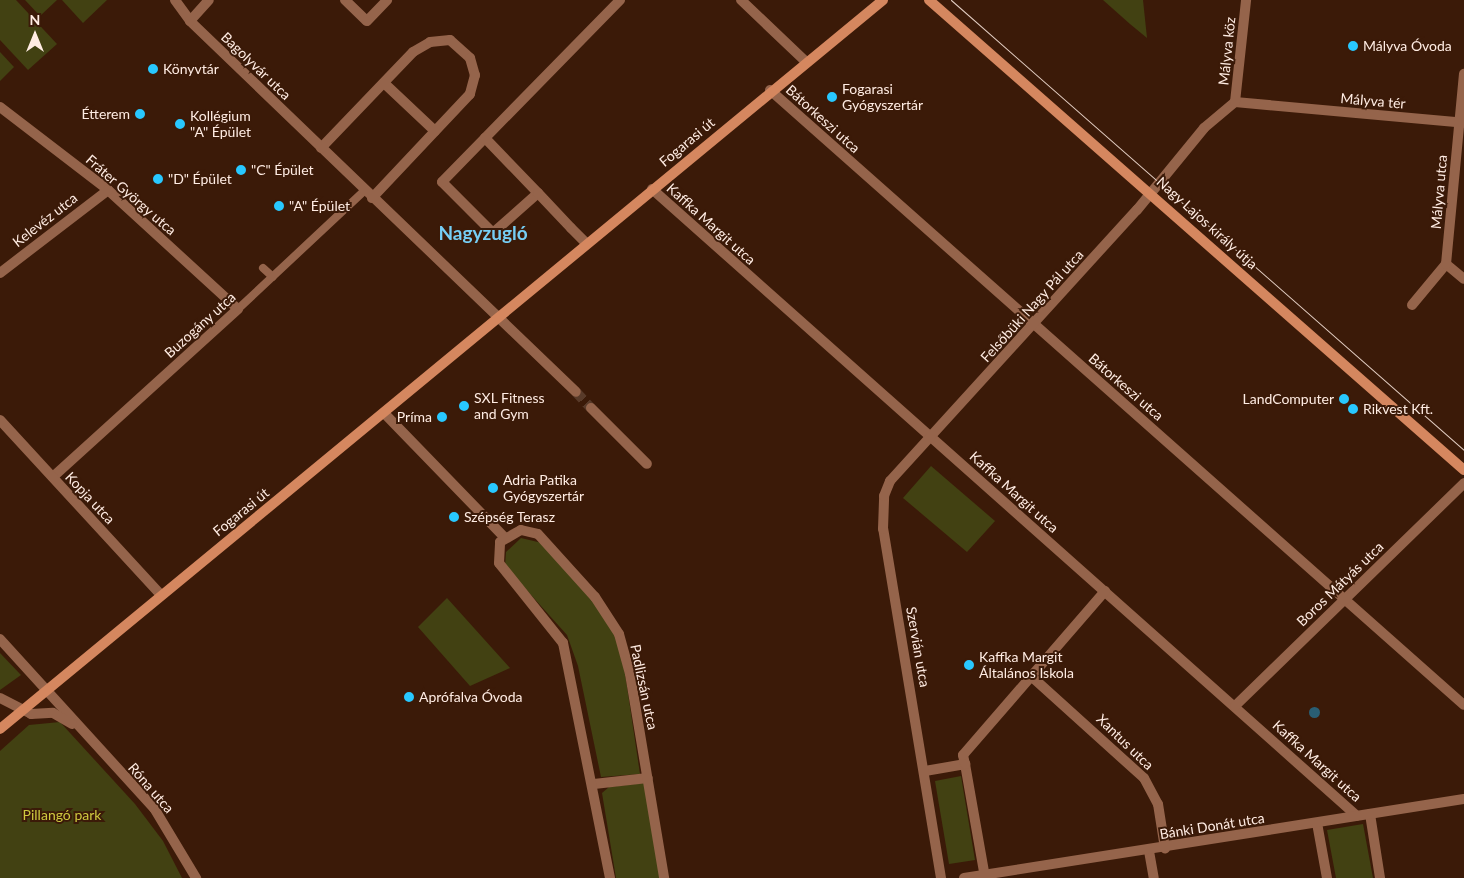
<!DOCTYPE html>
<meta charset="utf-8">
<style>
body{margin:0}
#map{position:relative;width:1464px;height:878px;overflow:hidden;background:#3b1a08;font-family:Lato,sans-serif}
div>[style]{position:absolute}
[style*='--x']{left:calc(var(--x)*1px);top:calc(var(--y)*1px);width:calc(var(--w)*1px);rotate:calc(var(--a)*1deg)}
.green>*{inset:0;background:#424112}
.water>*{inset:0;background:#2a5e73}
.round{border-radius:50%}
.minor-tunnel>*{height:10px;margin-top:-5px;transform-origin:0;background:repeating-linear-gradient(90deg,#583a29 0 10px,transparent 0 15px)}
.pedestrian>*{height:8px;margin:-4px;padding:0 4px;transform-origin:4px;border-radius:4px;background:#95644b}
.minor>*{height:10px;margin:-5px;padding:0 5px;transform-origin:5px;border-radius:5px;background:#95644b}
.tertiary>*{height:10px;margin:-5px;padding:0 5px;transform-origin:5px;border-radius:5px;background:#95644b}
.secondary>*{height:10px;margin:-5px;padding:0 5px;transform-origin:5px;border-radius:5px;background:#d5875f}
.tram>*{height:1px;margin:-0.5px;padding:0 0.5px;transform-origin:0.5px;border-radius:0.5px;background:#e2cdc2}
.dots>*{width:14px;height:14px;translate:-50% -50%;box-sizing:border-box;border:2px solid #3b1a08;border-radius:50%}
span{translate:-50% -50%;white-space:nowrap;text-align:center;line-height:1.15;-webkit-text-stroke:4px #3b1a08;paint-order:stroke}
.poi-label{font-size:14px;color:#ffece3}
.left{translate:0 -50%;text-align:left}
.right{translate:-100% -50%;text-align:right}
.street-label{font-size:14px;color:#ffece3}
.park-label{font-size:14px;color:#cec93f}
.district-label{font-size:19px;color:#76cef4;font-weight:700}
.north{position:absolute;left:10px;top:10px;width:50px;height:50px;-webkit-text-stroke:4px #3b1a08;paint-order:stroke;rotate:0deg;font-size:14px;font-weight:700;line-height:20px;text-align:center;color:#ffece3}
.north::after{content:'';display:block;margin:auto;width:18px;height:22px;background:#ffece3;clip-path:polygon(50% 0,100% 100%,50% 72%,0 100%)}
</style>
<div id="map">
<div class="green">
<i style="clip-path:polygon(0 0,16px 0,57px 44px,28px 70px,0 40px)"></i>
<i style="clip-path:polygon(25px 0,57px 0,40px 16px)"></i>
<i style="clip-path:polygon(62px 0,107px 0,83px 23px)"></i>
<i style="clip-path:polygon(1103px 0,1143px 0,1147px 38px,1130px 24px)"></i>
<i style="clip-path:polygon(0 52px,14px 67px,0 81px)"></i>
<i style="clip-path:polygon(931px 466px,995px 521px,967px 552px,903px 498px)"></i>
<i style="clip-path:polygon(521px 538px,542px 543px,608px 619px,622px 653px,640px 774px,601px 777px,578px 666px,567px 635px,505px 566px,506px 552px)"></i>
<i style="clip-path:polygon(447px 598px,510px 668px,470px 686px,418px 627px)"></i>
<i style="clip-path:polygon(0 653px,21px 675px,0 690px)"></i>
<i style="clip-path:polygon(60px 722px,135px 804px,163px 841px,182px 878px,0 878px,0 751px,29px 725px)"></i>
<i style="clip-path:polygon(961px 776px,975px 860px,949px 864px,935px 781px)"></i>
<i style="clip-path:polygon(644px 783px,661px 878px,616px 878px,602px 793px,609px 787px)"></i>
<i style="clip-path:polygon(1363px 824px,1373px 878px,1336px 878px,1327px 830px)"></i>
</div>
<div class="water">
<i class="round" style="left:1308.5px;top:706.5px;width:11px;height:11px"></i>
</div>
<div class="minor-tunnel">
<i style="--x:576;--y:392;--w:22;--a:47"></i>
</div>
<div class="pedestrian">
<i style="--x:263;--y:268;--w:13;--a:42"></i>
<i style="--x:238;--y:309;--w:173;--a:-43.1"></i>
</div>
<div class="minor">
<i style="--x:175;--y:0;--w:26;--a:54"></i>
<i style="--x:190;--y:21;--w:535;--a:43.86"></i>
<i style="--x:345;--y:0;--w:30;--a:44"></i>
<i style="--x:367;--y:21;--w:29;--a:-46"></i>
<i style="--x:741;--y:0;--w:88;--a:43.6"></i>
<i style="--x:190;--y:21;--w:28;--a:-48"></i>
<i style="--x:384;--y:83;--w:70;--a:43.3"></i>
<i style="--x:770;--y:90;--w:927;--a:41.55"></i>
<i style="--x:1235;--y:102;--w:230;--a:5.2"></i>
<i style="--x:0;--y:107;--w:136;--a:37.5"></i>
<i style="--x:108;--y:190;--w:176;--a:42.5"></i>
<i style="--x:238;--y:309;--w:250;--a:137.8"></i>
<i style="--x:485;--y:138;--w:193;--a:-45.6"></i>
<i style="--x:321;--y:148;--w:133;--a:-46.2"></i>
<i style="--x:413;--y:52;--w:20;--a:-30"></i>
<i style="--x:430;--y:42;--w:20;--a:-6"></i>
<i style="--x:450;--y:40;--w:27;--a:42"></i>
<i style="--x:470;--y:58;--w:18;--a:74"></i>
<i style="--x:475;--y:75;--w:20;--a:105"></i>
<i style="--x:470;--y:94;--w:143;--a:133.3"></i>
<i style="--x:652;--y:189;--w:943;--a:41.65"></i>
<i style="--x:538;--y:193;--w:60;--a:138.4"></i>
<i style="--x:493;--y:233;--w:72;--a:-135"></i>
<i style="--x:442;--y:182;--w:62;--a:-45.7"></i>
<i style="--x:485;--y:138;--w:76;--a:46.1"></i>
<i style="--x:538;--y:193;--w:48;--a:46.7"></i>
<i style="--x:571;--y:228;--w:21;--a:45"></i>
<i style="--x:1446;--y:264;--w:23;--a:40"></i>
<i style="--x:0;--y:273;--w:136;--a:-37.5"></i>
<i style="--x:1412;--y:305;--w:53;--a:-50.3"></i>
<i style="--x:1446;--y:264;--w:191;--a:-84.6"></i>
<i style="--x:591;--y:408;--w:79;--a:45"></i>
<i style="--x:384;--y:413;--w:173;--a:45.9"></i>
<i style="--x:0;--y:420;--w:238;--a:47.4"></i>
<i style="--x:1031;--y:676;--w:152;--a:42.1"></i>
<i style="--x:1144;--y:778;--w:30;--a:62"></i>
<i style="--x:1158;--y:804;--w:45;--a:81"></i>
<i style="--x:1235;--y:706;--w:320;--a:-44.2"></i>
<i style="--x:965;--y:764;--w:116;--a:80"></i>
<i style="--x:925;--y:771;--w:41;--a:-9.9"></i>
<i style="--x:965;--y:764;--w:9;--a:-103"></i>
<i style="--x:963;--y:755;--w:217;--a:-49.1"></i>
<i style="--x:594;--y:784;--w:54;--a:-6.3"></i>
<i style="--x:1370;--y:814;--w:65;--a:81.1"></i>
<i style="--x:1317;--y:823;--w:56;--a:79.7"></i>
<i style="--x:1149;--y:851;--w:27;--a:80"></i>
<i style="--x:610;--y:878;--w:240;--a:-101.3"></i>
<i style="--x:563;--y:643;--w:102;--a:-128.7"></i>
<i style="--x:499;--y:563;--w:21;--a:-87"></i>
<i style="--x:500;--y:542;--w:24;--a:-30"></i>
<i style="--x:521;--y:530;--w:17;--a:13"></i>
<i style="--x:538;--y:534;--w:85;--a:47.9"></i>
<i style="--x:595;--y:597;--w:44;--a:57"></i>
<i style="--x:619;--y:634;--w:41;--a:74.6"></i>
<i style="--x:630;--y:674;--w:207;--a:80.5"></i>
<i style="--x:941;--y:878;--w:354;--a:-99.4"></i>
<i style="--x:883;--y:529;--w:33;--a:-88"></i>
<i style="--x:884;--y:496;--w:16;--a:-68"></i>
<i style="--x:890;--y:481;--w:367;--a:-47.7"></i>
<i style="--x:1137;--y:210;--w:106;--a:-50.7"></i>
<i style="--x:1204;--y:128;--w:40;--a:-40"></i>
<i style="--x:1235;--y:102;--w:103;--a:-83.8"></i>
</div>
<div class="tertiary">
<i style="--x:0;--y:639;--w:229;--a:47.7"></i>
<i style="--x:154;--y:808;--w:82;--a:59"></i>
<i style="--x:0;--y:698;--w:35;--a:27"></i>
<i style="--x:31;--y:714;--w:22;--a:-3"></i>
<i style="--x:53;--y:713;--w:22;--a:30"></i>
<i style="--x:964;--y:878;--w:506;--a:-8.98"></i>
</div>
<div class="secondary">
<i style="--x:929;--y:0;--w:712;--a:41.3"></i>
<i style="--x:0;--y:729;--w:1145;--a:-39.54"></i>
</div>
<div class="tram">
<i style="--x:951;--y:0;--w:682;--a:41.26"></i>
</div>
<div class="dots">
<i style="left:1353px;top:46px;background:#28c8ff"></i>
<i style="left:153px;top:69px;background:#28c8ff"></i>
<i style="left:832px;top:97px;background:#28c8ff"></i>
<i style="left:140px;top:114px;background:#28c8ff"></i>
<i style="left:180px;top:124px;background:#28c8ff"></i>
<i style="left:241px;top:170px;background:#28c8ff"></i>
<i style="left:158px;top:179px;background:#28c8ff"></i>
<i style="left:279px;top:206px;background:#28c8ff"></i>
<i style="left:1344px;top:399px;background:#28c8ff"></i>
<i style="left:464px;top:406px;background:#28c8ff"></i>
<i style="left:1353px;top:409px;background:#28c8ff"></i>
<i style="left:442px;top:417px;background:#28c8ff"></i>
<i style="left:493px;top:488px;background:#28c8ff"></i>
<i style="left:454px;top:517px;background:#28c8ff"></i>
<i style="left:969px;top:665px;background:#28c8ff"></i>
<i style="left:409px;top:697px;background:#28c8ff"></i>
</div>
<div class="poi-label">
<span class="left" style="left:1363px;top:46px">Mályva Óvoda</span>
<span class="left" style="left:163px;top:69px">Könyvtár</span>
<span class="left" style="left:842px;top:97px">Fogarasi<br>Gyógyszertár</span>
<span class="right" style="left:130px;top:114px">Étterem</span>
<span class="left" style="left:190px;top:124px">Kollégium<br>"A" Épület</span>
<span class="left" style="left:251px;top:170px">"C" Épület</span>
<span class="left" style="left:168px;top:179px">"D" Épület</span>
<span class="left" style="left:289px;top:206px">"A" Épület</span>
<span class="left" style="left:474px;top:406px">SXL Fitness<br>and Gym</span>
<span class="right" style="left:1334px;top:399px">LandComputer</span>
<span class="left" style="left:1363px;top:409px">Rikvest Kft.</span>
<span class="right" style="left:432px;top:417px">Príma</span>
<span class="left" style="left:503px;top:488px">Adria Patika<br>Gyógyszertár</span>
<span class="left" style="left:464px;top:517px">Szépség Terasz</span>
<span class="left" style="left:979px;top:665px">Kaffka Margit<br>Általános Iskola</span>
<span class="left" style="left:419px;top:697px">Aprófalva Óvoda</span>
</div>
<div class="street-label">
<span style="left:1227px;top:51px;rotate:-84deg">Mályva köz</span>
<span style="left:256px;top:66px;rotate:44deg">Bagolyvár utca</span>
<span style="left:1373px;top:101px;rotate:5deg">Mályva tér</span>
<span style="left:823px;top:119px;rotate:42deg">Bátorkeszi utca</span>
<span style="left:687px;top:142px;rotate:-40deg">Fogarasi út</span>
<span style="left:1439px;top:192px;rotate:-85deg">Mályva utca</span>
<span style="left:131px;top:195px;rotate:41deg">Fráter György utca</span>
<span style="left:45px;top:220px;rotate:-38deg">Kelevéz utca</span>
<span style="left:1207px;top:223px;rotate:42deg">Nagy Lajos király útja</span>
<span style="left:711px;top:224px;rotate:42deg">Kaffka Margit utca</span>
<span style="left:1032px;top:306px;rotate:-48deg">Felsőbüki Nagy Pál utca</span>
<span style="left:200px;top:325px;rotate:-42deg">Buzogány utca</span>
<span style="left:1126px;top:387px;rotate:41deg">Bátorkeszi utca</span>
<span style="left:1014px;top:492px;rotate:42deg">Kaffka Margit utca</span>
<span style="left:90px;top:498px;rotate:47deg">Kopja utca</span>
<span style="left:241px;top:512px;rotate:-39deg">Fogarasi út</span>
<span style="left:1340px;top:584px;rotate:-44deg">Boros Mátyás utca</span>
<span style="left:918px;top:647px;rotate:80deg">Szervián utca</span>
<span style="left:644px;top:687px;rotate:78deg">Padlizsán utca</span>
<span style="left:1125px;top:742px;rotate:44deg">Xantus utca</span>
<span style="left:1317px;top:761px;rotate:42deg">Kaffka Margit utca</span>
<span style="left:151px;top:788px;rotate:49deg">Róna utca</span>
<span style="left:1212px;top:826px;rotate:-9deg">Bánki Donát utca</span>
</div>
<div class="park-label">
<span style="left:62px;top:815px">Pillangó park</span>
</div>
<div class="district-label">
<span style="left:483px;top:233px">Nagyzugló</span>
</div>
<div class="north">N</div>
</div>
